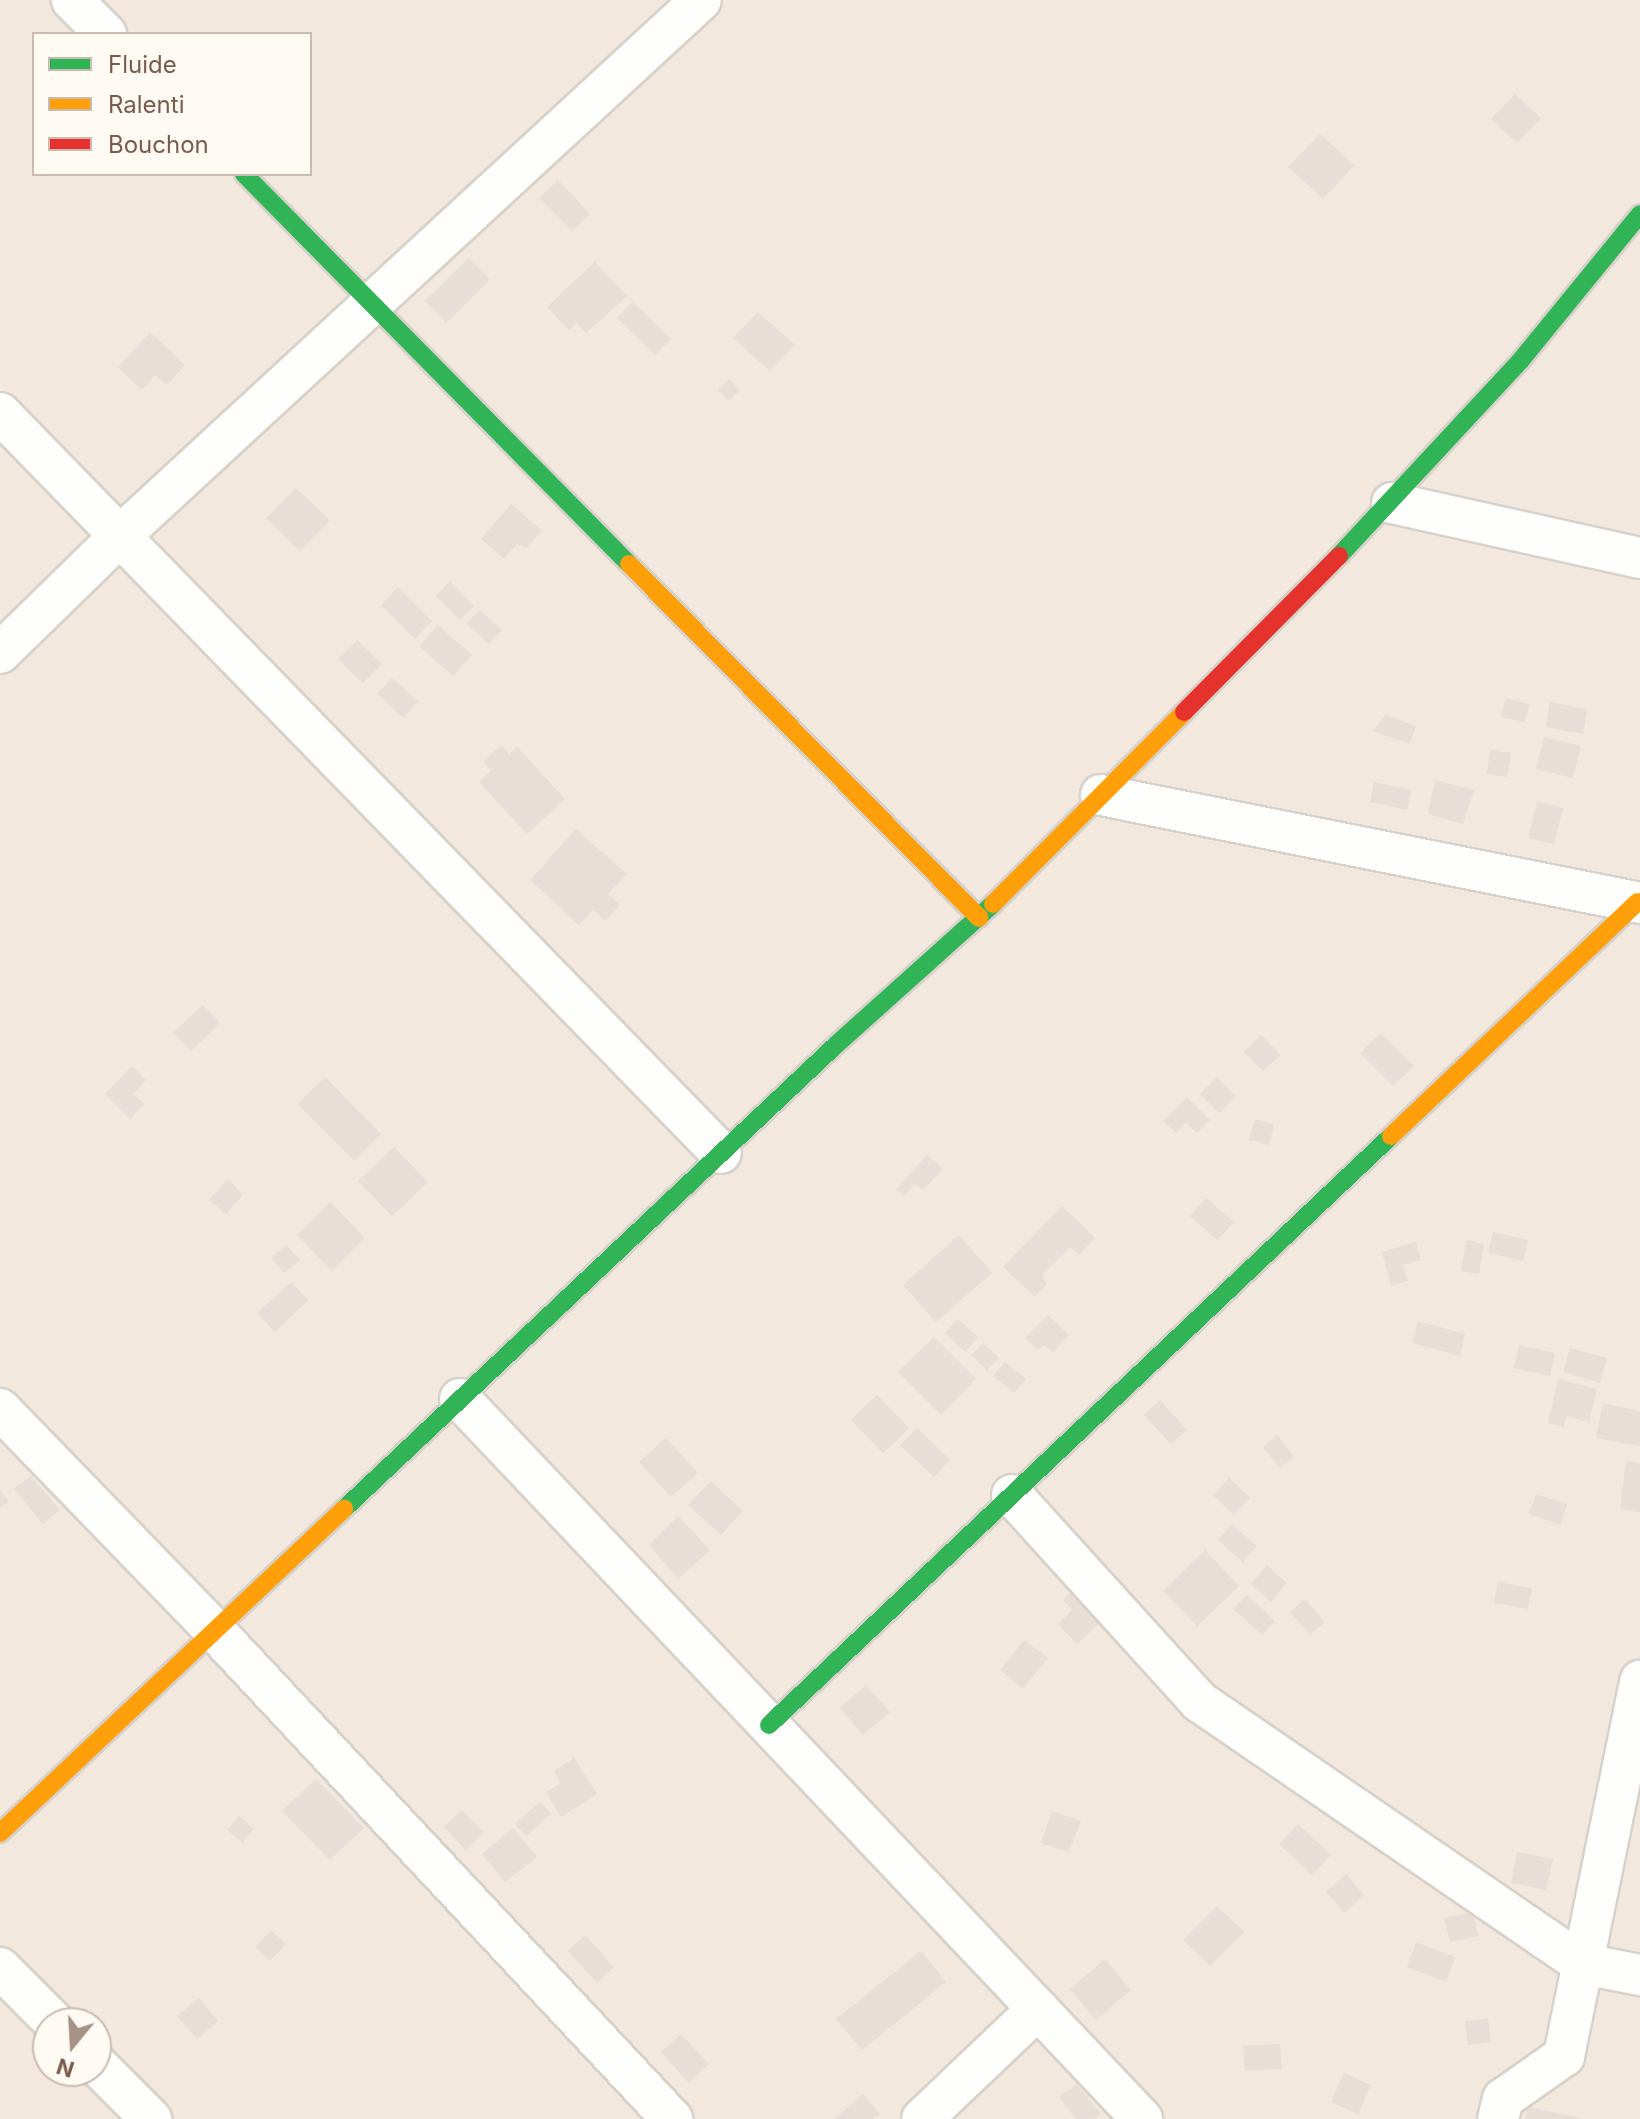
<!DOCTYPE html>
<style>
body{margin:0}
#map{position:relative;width:1640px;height:2119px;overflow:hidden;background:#f9f5f0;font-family:Inter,sans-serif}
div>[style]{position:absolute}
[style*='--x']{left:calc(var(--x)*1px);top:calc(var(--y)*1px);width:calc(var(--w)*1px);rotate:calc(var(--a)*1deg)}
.residential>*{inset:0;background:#f2e8de}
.building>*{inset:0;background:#e6ded7}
.roads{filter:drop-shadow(2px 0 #d7d1cb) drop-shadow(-2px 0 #d7d1cb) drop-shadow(0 2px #d7d1cb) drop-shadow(0 -2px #d7d1cb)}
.street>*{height:40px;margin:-20px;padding:0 20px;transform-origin:20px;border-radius:20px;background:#fefefd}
.fast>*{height:18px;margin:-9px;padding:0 9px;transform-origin:9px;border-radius:9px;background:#30b455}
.slow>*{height:18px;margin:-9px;padding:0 9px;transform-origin:9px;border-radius:9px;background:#ff9f0a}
.jam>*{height:18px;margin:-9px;padding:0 9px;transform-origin:9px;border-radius:9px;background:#e5322d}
span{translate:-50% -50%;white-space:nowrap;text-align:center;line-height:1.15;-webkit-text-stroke:6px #fffaf3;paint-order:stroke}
.legend{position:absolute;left:32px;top:32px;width:280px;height:144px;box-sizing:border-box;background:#fffaf3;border:2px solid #cabbb1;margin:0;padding:10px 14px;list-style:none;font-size:24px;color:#7a5c4d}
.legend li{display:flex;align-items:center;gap:16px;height:40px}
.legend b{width:40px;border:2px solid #cabbb1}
.north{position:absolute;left:32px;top:2007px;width:80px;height:80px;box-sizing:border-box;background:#fffaf3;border:2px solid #cabbb1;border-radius:50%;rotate:198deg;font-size:22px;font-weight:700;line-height:32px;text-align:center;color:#7a5c4d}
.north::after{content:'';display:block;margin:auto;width:28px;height:36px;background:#a69286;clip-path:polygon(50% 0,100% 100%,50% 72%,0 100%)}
</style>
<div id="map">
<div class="residential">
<i style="clip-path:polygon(evenodd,0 0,1640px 0,1640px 2119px,0 2119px,0 0,34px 34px,310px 34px,310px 174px,34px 174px,34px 34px,0 0,48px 2023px,96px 2023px,96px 2071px,48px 2071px,48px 2023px)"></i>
</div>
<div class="building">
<i style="clip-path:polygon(1515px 94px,1541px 118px,1517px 143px,1491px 119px)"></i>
<i style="clip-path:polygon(1320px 134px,1354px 165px,1323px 199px,1288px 167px)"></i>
<i style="clip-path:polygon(558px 180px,590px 214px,572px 231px,539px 198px)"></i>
<i style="clip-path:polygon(469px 258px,490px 279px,446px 323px,425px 301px)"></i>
<i style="clip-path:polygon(595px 262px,627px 296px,586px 333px,577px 323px,569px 330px,547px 307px)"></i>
<i style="clip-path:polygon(633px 302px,671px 339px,655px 355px,617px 318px)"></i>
<i style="clip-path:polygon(758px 312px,795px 345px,770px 371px,733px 338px)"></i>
<i style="clip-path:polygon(150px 332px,185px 365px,167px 385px,155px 375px,142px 390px,118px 367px)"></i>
<i style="clip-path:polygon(729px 379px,740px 390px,729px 401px,718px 390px)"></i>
<i style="clip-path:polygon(296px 488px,330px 521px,300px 551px,266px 518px)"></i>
<i style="clip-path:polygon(511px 504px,542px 531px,526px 548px,517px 544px,504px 559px,481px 539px)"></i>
<i style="clip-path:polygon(450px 581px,474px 606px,460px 620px,436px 596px)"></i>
<i style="clip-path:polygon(398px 587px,432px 621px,415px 639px,381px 605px)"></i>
<i style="clip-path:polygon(480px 610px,502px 630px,489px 644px,466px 623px)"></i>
<i style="clip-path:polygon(438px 625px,472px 655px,453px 676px,419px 646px)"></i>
<i style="clip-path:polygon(357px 640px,382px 664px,363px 683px,338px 659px)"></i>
<i style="clip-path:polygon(392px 678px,418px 701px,403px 718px,377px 694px)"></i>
<i style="clip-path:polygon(1506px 698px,1529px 704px,1525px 722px,1501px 717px)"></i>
<i style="clip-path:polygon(1550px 702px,1587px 709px,1583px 734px,1546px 727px)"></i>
<i style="clip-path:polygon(1386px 715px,1416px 726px,1410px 744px,1372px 731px)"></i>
<i style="clip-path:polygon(1544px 737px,1581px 746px,1573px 778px,1536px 769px)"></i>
<i style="clip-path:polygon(501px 745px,509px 754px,517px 747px,565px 799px,527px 834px,479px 782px,491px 771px,483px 762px)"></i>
<i style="clip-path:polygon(1490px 750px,1511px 753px,1507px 777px,1487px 774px)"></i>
<i style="clip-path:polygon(1435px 780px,1474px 790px,1463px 824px,1428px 814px)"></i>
<i style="clip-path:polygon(1374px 782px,1411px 790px,1407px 810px,1370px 802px)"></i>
<i style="clip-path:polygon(1537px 801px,1563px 808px,1554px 844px,1528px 838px)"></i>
<i style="clip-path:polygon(576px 829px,627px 874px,608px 894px,620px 905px,605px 921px,593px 910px,579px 925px,530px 880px)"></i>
<i style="clip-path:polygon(203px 1005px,220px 1023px,191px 1051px,173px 1033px)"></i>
<i style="clip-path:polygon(1381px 1033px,1414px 1066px,1393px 1086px,1360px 1053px)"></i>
<i style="clip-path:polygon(1261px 1035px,1281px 1055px,1263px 1071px,1244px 1052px)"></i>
<i style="clip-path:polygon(132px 1066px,146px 1080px,133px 1094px,144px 1104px,130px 1119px,105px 1094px)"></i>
<i style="clip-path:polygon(325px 1077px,381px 1134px,354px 1161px,297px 1104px)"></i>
<i style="clip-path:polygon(1217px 1077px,1236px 1097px,1219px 1113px,1200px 1094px)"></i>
<i style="clip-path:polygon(1187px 1097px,1210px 1120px,1197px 1133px,1186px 1123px,1176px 1133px,1163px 1121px)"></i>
<i style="clip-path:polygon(1255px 1119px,1274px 1124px,1269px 1145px,1249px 1140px)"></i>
<i style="clip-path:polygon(394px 1147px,428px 1182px,392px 1216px,358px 1181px)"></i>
<i style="clip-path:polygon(927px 1155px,943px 1169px,923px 1190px,915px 1184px,904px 1196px,896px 1189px)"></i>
<i style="clip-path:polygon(228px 1179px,243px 1195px,226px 1214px,209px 1200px)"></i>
<i style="clip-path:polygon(1206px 1198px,1234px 1222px,1217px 1240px,1190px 1216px)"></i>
<i style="clip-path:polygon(330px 1202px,365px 1238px,332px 1271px,297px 1235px)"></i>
<i style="clip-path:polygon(1062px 1206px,1095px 1238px,1079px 1255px,1070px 1247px,1042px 1275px,1047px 1284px,1035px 1297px,1003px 1267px)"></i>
<i style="clip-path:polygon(1493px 1232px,1528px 1240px,1523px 1261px,1488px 1253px)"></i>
<i style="clip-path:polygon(959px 1235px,992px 1273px,936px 1322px,903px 1285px)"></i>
<i style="clip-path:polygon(1466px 1240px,1484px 1244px,1479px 1274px,1461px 1271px)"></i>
<i style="clip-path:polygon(1416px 1242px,1421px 1260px,1403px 1265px,1408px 1281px,1391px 1286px,1382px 1252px)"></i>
<i style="clip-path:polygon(286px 1245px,300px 1260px,284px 1273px,271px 1258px)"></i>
<i style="clip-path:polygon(291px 1282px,308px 1300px,275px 1332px,257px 1313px)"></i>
<i style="clip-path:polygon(1048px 1315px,1069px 1335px,1053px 1352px,1044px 1345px,1038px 1350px,1025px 1338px)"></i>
<i style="clip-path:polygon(958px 1319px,978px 1337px,965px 1352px,945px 1333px)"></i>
<i style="clip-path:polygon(1418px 1321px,1465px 1334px,1460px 1356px,1412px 1343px)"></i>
<i style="clip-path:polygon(934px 1337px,976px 1379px,941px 1415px,898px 1372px)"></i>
<i style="clip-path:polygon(983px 1343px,999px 1358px,987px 1370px,971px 1355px)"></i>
<i style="clip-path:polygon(1519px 1345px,1555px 1353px,1550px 1376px,1514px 1368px)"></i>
<i style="clip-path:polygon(1570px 1348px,1607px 1358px,1600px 1383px,1563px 1372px)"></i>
<i style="clip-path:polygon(1005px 1362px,1026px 1379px,1014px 1393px,993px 1376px)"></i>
<i style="clip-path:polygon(1558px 1379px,1597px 1389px,1589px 1422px,1566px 1416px,1564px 1427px,1548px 1423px)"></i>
<i style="clip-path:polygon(877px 1395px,909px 1428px,883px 1453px,851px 1420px)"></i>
<i style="clip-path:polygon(1160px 1400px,1187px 1430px,1171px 1444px,1144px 1415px)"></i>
<i style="clip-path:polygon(1603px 1403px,1640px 1411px,1640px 1446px,1596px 1438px)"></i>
<i style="clip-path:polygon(917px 1428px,950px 1460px,934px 1477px,900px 1445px)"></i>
<i style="clip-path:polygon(1277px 1435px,1294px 1456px,1280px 1468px,1263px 1447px)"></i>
<i style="clip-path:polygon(666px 1438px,698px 1473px,671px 1497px,639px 1462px)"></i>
<i style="clip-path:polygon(1626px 1461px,1640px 1463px,1640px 1512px,1620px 1509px)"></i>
<i style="clip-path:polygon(31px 1476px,60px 1510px,43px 1524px,14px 1489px)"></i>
<i style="clip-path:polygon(1229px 1478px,1250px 1498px,1234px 1515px,1213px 1495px)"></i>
<i style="clip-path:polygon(711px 1481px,743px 1511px,721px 1535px,688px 1505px)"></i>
<i style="clip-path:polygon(0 1491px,9px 1501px,0 1508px)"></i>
<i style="clip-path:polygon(1536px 1494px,1567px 1504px,1561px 1525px,1529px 1514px)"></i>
<i style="clip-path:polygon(678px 1516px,710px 1550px,678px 1579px,649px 1545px)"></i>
<i style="clip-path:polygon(1232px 1524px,1257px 1546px,1243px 1562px,1218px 1540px)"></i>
<i style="clip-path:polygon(1205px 1550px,1239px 1586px,1197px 1626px,1163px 1591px)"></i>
<i style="clip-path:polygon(1267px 1565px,1287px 1583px,1271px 1602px,1251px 1584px)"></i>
<i style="clip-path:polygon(1498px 1582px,1532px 1588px,1528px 1609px,1494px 1603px)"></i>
<i style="clip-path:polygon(1077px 1587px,1106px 1617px,1077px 1644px,1058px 1624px,1072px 1610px,1063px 1600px)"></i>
<i style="clip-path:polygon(1247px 1595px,1275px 1621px,1262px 1635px,1233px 1609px)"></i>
<i style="clip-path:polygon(1305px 1599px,1325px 1622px,1310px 1635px,1290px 1612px)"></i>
<i style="clip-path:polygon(1024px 1640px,1048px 1658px,1023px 1689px,1000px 1670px)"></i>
<i style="clip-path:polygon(866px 1685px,890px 1712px,863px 1735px,840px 1708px)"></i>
<i style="clip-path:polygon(574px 1758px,597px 1794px,561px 1817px,546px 1792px,561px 1783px,554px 1771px)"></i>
<i style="clip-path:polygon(316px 1779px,364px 1828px,330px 1860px,282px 1811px)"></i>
<i style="clip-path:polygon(540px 1802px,551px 1814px,526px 1836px,515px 1824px)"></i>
<i style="clip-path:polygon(462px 1810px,484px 1833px,466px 1850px,444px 1827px)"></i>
<i style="clip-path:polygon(1052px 1811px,1081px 1821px,1069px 1852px,1041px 1843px)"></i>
<i style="clip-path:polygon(239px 1816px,254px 1829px,243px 1842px,227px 1830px)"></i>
<i style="clip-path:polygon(1298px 1824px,1331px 1855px,1312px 1875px,1279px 1844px)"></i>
<i style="clip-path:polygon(513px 1828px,537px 1857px,505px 1882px,482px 1854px)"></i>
<i style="clip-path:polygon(1517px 1852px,1553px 1859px,1546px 1890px,1511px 1883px)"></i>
<i style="clip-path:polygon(1346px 1874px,1364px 1895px,1344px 1913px,1326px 1892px)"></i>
<i style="clip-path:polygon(1217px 1906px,1244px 1932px,1210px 1966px,1183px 1940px)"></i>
<i style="clip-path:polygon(1473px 1912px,1478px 1936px,1450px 1942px,1444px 1918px)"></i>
<i style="clip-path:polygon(271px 1930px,286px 1944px,270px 1961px,255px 1947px)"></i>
<i style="clip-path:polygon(585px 1935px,614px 1967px,597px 1983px,568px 1951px)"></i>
<i style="clip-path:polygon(1416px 1942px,1455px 1957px,1446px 1982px,1407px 1967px)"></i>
<i style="clip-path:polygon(921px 1951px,946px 1982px,862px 2050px,836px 2019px)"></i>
<i style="clip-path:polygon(1105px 1959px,1131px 1990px,1096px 2020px,1070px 1989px)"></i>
<i style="clip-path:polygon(199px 1998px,218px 2021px,197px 2039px,177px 2016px)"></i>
<i style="clip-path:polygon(1488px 2018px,1491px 2042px,1468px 2045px,1465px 2021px)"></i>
<i style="clip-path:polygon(681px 2034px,709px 2064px,689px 2083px,661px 2052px)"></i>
<i style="clip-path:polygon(1280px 2044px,1282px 2069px,1245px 2071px,1243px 2046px)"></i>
<i style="clip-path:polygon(1344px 2073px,1371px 2085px,1358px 2114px,1331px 2102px)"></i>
<i style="clip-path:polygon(1077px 2084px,1101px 2114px,1094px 2119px,1076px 2119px,1059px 2097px)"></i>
<i style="clip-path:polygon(863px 2094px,880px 2114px,873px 2119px,834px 2119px)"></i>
<i style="clip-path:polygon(1527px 2107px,1581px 2118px,1581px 2119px,1525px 2119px)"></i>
</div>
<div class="roads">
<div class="street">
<i style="--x:72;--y:0;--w:48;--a:45"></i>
<i style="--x:0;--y:413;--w:1033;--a:45.75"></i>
<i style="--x:1392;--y:503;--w:254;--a:12.5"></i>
<i style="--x:0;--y:653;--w:168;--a:-44.3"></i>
<i style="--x:120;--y:536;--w:790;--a:-42.69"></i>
<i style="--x:1101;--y:795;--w:550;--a:11.33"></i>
<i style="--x:460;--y:1399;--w:992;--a:46.55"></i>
<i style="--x:0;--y:1409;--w:309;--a:45.9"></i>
<i style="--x:215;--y:1631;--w:669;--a:46.88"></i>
<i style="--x:1012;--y:1495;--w:280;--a:47.8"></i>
<i style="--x:1200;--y:1702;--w:464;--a:34.4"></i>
<i style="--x:1583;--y:1964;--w:58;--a:10.9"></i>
<i style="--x:0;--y:1968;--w:78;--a:45"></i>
<i style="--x:96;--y:2064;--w:78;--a:45"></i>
<i style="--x:922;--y:2119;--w:160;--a:-43.5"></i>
<i style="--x:1498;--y:2119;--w:21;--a:-76"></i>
<i style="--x:1503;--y:2099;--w:75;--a:-35.2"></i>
<i style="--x:1564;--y:2056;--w:383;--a:-78.5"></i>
</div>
<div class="fast">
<i style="--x:244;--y:174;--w:548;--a:45.37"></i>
<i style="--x:1339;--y:556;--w:267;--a:-47.1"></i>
<i style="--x:1521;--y:360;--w:188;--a:-50.8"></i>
<i style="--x:344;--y:1509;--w:678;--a:-43.33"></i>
<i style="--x:837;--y:1044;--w:210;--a:-41.9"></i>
<i style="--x:769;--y:1725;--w:857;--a:-43.44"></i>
</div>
<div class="slow">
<i style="--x:629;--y:564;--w:498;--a:45.3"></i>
<i style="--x:993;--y:904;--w:271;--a:-45.1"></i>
<i style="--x:1391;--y:1136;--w:340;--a:-43.5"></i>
<i style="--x:0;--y:1833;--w:473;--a:-43.3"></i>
</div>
<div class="jam">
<i style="--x:1184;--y:712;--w:220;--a:-45.2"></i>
</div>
</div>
<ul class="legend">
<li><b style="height:10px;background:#30b455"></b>Fluide</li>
<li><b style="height:10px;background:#ff9f0a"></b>Ralenti</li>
<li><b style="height:10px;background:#e5322d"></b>Bouchon</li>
</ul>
<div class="north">N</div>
</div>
